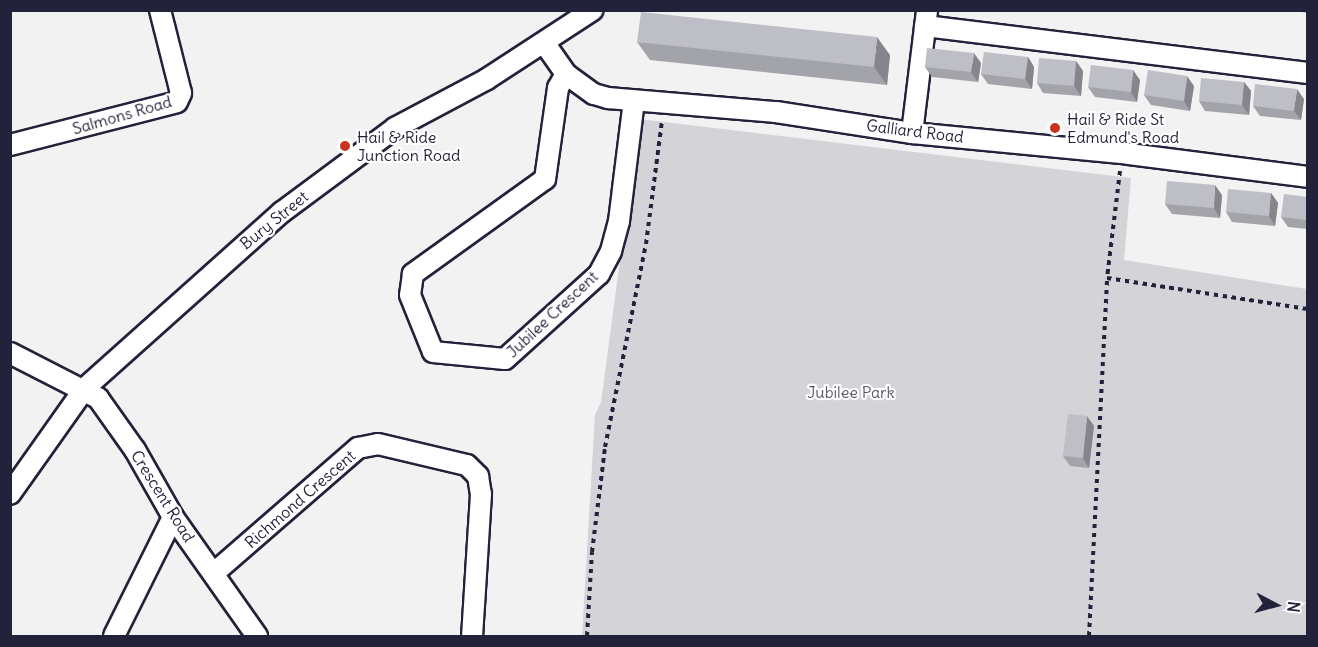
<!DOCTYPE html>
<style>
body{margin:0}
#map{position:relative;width:1318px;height:647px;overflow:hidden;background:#f2f2f3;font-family:Delius,sans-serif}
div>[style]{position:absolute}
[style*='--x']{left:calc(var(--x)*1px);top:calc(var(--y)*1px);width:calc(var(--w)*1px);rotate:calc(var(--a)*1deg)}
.green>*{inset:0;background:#d3d3d8}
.path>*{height:4px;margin-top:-2px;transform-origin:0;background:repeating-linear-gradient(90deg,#22223b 0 4.5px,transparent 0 9px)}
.roads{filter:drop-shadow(2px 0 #22223b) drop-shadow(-2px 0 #22223b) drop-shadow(0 2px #22223b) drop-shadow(0 -2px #22223b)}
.minor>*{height:20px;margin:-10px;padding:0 10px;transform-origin:10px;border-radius:10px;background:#fff}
.wall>*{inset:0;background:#a3a3aa}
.shaded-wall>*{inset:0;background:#85858b}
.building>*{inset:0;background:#bebec6}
.dots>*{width:16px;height:16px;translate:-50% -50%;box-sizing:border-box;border:3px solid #fff;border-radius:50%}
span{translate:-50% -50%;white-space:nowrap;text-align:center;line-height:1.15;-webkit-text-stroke:4.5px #fff;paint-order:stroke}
.street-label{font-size:16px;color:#22223b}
.poi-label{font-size:16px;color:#22223b}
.left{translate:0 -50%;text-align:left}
.park-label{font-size:16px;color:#57576a}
.frame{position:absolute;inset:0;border:12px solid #22223b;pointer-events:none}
.north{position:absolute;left:1246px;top:575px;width:60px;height:60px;-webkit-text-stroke:4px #fff;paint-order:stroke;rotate:96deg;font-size:16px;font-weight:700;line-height:24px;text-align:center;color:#22223b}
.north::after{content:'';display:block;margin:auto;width:21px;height:27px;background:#22223b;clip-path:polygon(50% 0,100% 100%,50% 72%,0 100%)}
</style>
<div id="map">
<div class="green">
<i style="clip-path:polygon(639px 119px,1131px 178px,1124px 260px,1307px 289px,1307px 636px,582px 636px,595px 415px,601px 402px)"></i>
</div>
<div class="path">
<i style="--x:1120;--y:171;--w:108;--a:96.9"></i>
<i style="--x:1107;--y:278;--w:203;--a:8.8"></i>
<i style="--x:587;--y:636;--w:84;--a:-86.6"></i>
<i style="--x:592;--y:552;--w:106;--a:-82.9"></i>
<i style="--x:605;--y:447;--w:207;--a:-78.6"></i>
<i style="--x:646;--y:244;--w:125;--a:-82.6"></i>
<i style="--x:1089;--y:636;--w:358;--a:-87.1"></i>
</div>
<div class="roads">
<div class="minor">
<i style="--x:925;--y:26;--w:386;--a:7"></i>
<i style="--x:545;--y:44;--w:37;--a:55"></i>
<i style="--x:566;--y:74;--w:34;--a:36"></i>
<i style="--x:594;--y:94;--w:15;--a:16"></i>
<i style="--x:608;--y:98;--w:169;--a:4.8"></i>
<i style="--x:776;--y:112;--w:138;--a:8.8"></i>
<i style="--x:912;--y:133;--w:218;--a:5.5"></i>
<i style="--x:1129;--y:154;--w:180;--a:7.3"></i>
<i style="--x:566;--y:74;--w:16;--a:120"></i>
<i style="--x:558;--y:88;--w:92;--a:98.1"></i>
<i style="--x:545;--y:179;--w:163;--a:144.3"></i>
<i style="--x:413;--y:274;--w:21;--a:98"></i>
<i style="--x:410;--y:295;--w:61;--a:68"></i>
<i style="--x:433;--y:352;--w:72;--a:5.6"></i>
<i style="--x:505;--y:359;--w:127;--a:-42.1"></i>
<i style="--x:599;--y:274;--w:26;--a:-62"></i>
<i style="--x:611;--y:251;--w:31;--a:-75"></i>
<i style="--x:619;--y:221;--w:121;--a:-82.9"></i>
<i style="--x:912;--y:133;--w:124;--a:-83"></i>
<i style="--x:10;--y:145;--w:172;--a:-14.4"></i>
<i style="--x:177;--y:102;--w:10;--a:-66"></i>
<i style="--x:181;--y:93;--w:86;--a:-104.2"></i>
<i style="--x:10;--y:353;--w:99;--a:27.1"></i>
<i style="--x:98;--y:398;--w:64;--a:54.6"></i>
<i style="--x:135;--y:450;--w:77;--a:60.4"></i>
<i style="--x:173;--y:517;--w:146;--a:54.8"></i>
<i style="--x:10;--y:494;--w:130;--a:-54.7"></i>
<i style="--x:85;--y:388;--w:264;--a:-41.8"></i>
<i style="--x:282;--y:212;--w:141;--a:-36.6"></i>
<i style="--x:395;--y:128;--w:104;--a:-28"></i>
<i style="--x:487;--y:79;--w:126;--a:-33.1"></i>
<i style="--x:214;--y:573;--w:191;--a:-41"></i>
<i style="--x:358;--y:448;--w:20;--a:-11"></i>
<i style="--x:378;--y:444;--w:91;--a:13.3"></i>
<i style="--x:467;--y:465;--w:16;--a:45"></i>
<i style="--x:478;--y:476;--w:18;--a:81"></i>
<i style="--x:481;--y:494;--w:142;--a:93.6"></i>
<i style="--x:114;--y:636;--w:133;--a:-63.6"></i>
</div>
</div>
<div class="wall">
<i style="clip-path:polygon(1287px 10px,1308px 10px,1308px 13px)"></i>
<i style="clip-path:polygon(637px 42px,890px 55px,887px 85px,650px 60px)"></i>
<i style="clip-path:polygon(1028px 57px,1034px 67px,1032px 89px,988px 84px,981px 74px)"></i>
<i style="clip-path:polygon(1076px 61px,1083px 71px,1081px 96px,1043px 93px,1037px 83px)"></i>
<i style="clip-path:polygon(981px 63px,978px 82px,932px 77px,925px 67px)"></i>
<i style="clip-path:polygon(1140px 80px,1137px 102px,1095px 97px,1088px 87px)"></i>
<i style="clip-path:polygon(1244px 82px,1251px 91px,1249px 115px,1205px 111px,1199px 101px)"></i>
<i style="clip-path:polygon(1194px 86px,1190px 111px,1151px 105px,1144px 95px)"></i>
<i style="clip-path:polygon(1304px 99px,1301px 120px,1260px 116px,1253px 106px)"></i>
<i style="clip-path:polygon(1271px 193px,1278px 203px,1275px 226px,1232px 222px,1226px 212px)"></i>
<i style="clip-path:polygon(1222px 195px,1220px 218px,1172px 214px,1165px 204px)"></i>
<i style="clip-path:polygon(1308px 197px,1308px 229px,1288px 227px,1281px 217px)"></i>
<i style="clip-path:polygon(1094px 426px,1089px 468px,1070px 466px,1063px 456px)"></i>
</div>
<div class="shaded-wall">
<i style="clip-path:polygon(877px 37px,890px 55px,887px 85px,874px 67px)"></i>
<i style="clip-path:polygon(974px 53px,981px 63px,978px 82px,971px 72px)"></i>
<i style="clip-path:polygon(1028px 57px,1034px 67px,1032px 89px,1025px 79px)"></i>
<i style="clip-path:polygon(1076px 61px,1083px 71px,1081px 96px,1074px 86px)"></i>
<i style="clip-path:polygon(1133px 70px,1140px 80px,1137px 102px,1131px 92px)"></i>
<i style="clip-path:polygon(1187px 76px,1194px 86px,1190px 111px,1184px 101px)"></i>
<i style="clip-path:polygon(1244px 82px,1251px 91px,1249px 115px,1242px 105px)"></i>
<i style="clip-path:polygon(1297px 89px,1304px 99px,1301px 120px,1294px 111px)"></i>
<i style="clip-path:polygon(1215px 185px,1222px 195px,1220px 218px,1214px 208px)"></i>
<i style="clip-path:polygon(1271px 193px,1278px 203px,1275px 226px,1269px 216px)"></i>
<i style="clip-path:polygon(1087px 416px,1094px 426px,1089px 468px,1083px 458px)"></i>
</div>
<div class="building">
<i style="clip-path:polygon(641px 12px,877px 37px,874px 67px,637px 42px)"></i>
<i style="clip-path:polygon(927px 48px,974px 53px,971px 72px,925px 67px)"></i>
<i style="clip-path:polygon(984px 52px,1028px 57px,1025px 79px,981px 74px)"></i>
<i style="clip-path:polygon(1039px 58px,1076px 61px,1074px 86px,1037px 83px)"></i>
<i style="clip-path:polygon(1091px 65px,1133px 70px,1131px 92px,1088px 87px)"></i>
<i style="clip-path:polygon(1148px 70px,1187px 76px,1184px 101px,1144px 95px)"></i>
<i style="clip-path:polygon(1201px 78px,1244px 82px,1242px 105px,1199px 101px)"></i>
<i style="clip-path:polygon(1255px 84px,1297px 89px,1294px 111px,1253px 106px)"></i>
<i style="clip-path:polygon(1167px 181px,1215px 185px,1214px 208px,1165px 204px)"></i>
<i style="clip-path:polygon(1228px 189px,1271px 193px,1269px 216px,1226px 212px)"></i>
<i style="clip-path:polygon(1284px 194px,1308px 197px,1308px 220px,1281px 217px)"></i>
<i style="clip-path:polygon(1068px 414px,1087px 416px,1083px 458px,1063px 456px)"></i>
</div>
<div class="dots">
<i style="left:1055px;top:128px;background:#c8321e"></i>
<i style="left:345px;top:146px;background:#c8321e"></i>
</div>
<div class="street-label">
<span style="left:122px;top:115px;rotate:-16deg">Salmons Road</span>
<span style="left:915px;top:131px;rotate:7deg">Galliard Road</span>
<span style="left:274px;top:220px;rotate:-39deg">Bury Street</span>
<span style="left:552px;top:314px;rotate:-43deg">Jubilee Crescent</span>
<span style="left:163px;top:496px;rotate:58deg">Crescent Road</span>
<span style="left:300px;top:499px;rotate:-41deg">Richmond Crescent</span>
</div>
<div class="poi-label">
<span class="left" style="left:1067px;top:128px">Hail &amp; Ride St<br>Edmund's Road</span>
<span class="left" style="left:357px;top:146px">Hail &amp; Ride<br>Junction Road</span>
</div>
<div class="park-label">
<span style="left:851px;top:392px">Jubilee Park</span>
</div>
<div class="frame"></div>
<div class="north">N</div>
</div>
